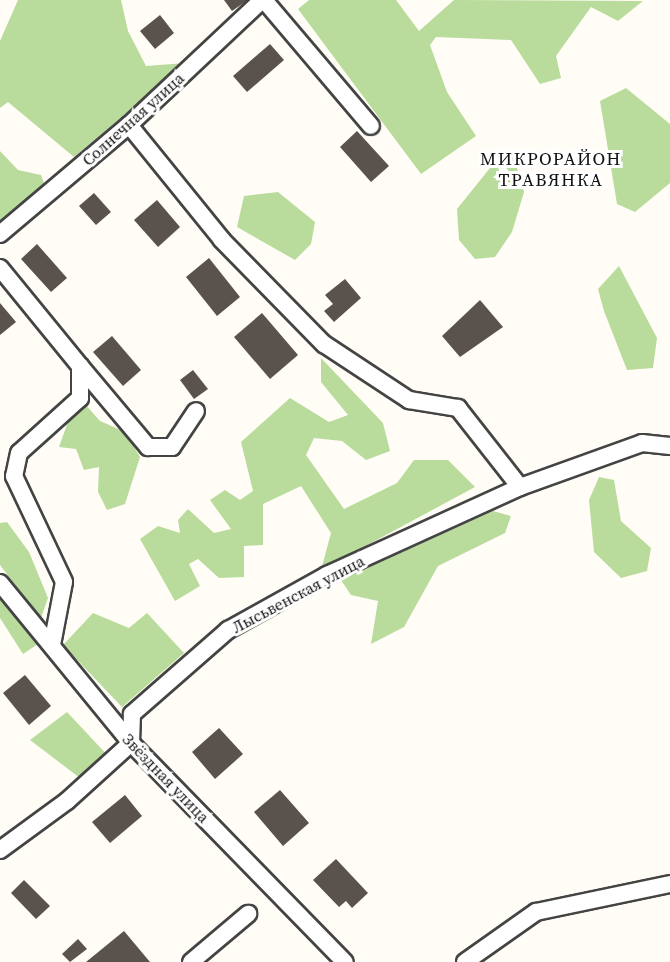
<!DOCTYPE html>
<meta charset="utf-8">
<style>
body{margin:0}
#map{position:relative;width:670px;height:962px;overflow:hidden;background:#fffdf5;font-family:"Source Serif 4",serif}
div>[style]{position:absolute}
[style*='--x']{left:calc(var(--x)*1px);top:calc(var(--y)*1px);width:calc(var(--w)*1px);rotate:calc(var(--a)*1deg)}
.forest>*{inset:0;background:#b9dc9c}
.building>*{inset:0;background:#5a524d}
.roads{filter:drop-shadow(2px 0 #444) drop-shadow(-2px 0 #444) drop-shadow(0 2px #444) drop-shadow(0 -2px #444)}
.minor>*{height:16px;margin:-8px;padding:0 8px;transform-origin:8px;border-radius:8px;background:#fff}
span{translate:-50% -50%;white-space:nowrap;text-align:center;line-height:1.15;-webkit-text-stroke:6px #fff;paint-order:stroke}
.street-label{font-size:16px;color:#111}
.neighbourhood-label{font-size:18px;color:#111;letter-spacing:1.5px}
</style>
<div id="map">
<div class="forest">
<i style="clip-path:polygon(18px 0,121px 0,128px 31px,146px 66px,186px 63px,74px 157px,8px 102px,0 108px,0 41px)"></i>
<i style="clip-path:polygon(309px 0,396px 0,419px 31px,454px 0,643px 1px,618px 21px,591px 7px,556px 56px,561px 78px,540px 84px,511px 40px,436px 37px,430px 45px,447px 92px,476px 136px,421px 174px,298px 9px)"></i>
<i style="clip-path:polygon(626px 88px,670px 124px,670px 183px,635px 212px,617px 204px,600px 101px)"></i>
<i style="clip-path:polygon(0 151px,18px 170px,41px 175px,44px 183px,0 224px)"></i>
<i style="clip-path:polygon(513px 154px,524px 192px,512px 232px,495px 257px,475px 259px,459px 240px,457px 209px,494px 163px)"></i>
<i style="clip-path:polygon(278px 192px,315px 222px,311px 244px,295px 260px,237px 227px,244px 196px)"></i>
<i style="clip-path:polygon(619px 266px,657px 338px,653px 368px,627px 370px,604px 311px,598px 289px)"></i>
<i style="clip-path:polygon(321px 358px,383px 423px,390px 451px,366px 460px,342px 441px,314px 438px,306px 455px,344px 509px,397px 483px,414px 460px,448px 460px,475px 487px,321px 570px,331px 533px,301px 486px,263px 504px,263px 545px,244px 546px,244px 577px,219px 578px,198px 559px,189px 564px,200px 586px,175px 601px,140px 539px,158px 526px,180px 533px,178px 520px,188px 509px,214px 533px,231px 529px,210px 500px,225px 490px,240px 500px,253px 491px,241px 442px,290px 398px,329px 422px,348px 415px,321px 382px)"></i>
<i style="clip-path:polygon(85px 404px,100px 421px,125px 432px,140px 457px,125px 504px,107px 510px,98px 492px,99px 467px,84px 470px,76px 449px,59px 447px,70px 416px)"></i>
<i style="clip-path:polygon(599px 477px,614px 480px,621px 521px,651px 548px,647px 571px,621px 578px,594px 552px,589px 500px)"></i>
<i style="clip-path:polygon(493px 511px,511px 516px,505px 533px,438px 566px,404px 627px,371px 644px,378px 601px,351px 595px,341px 580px)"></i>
<i style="clip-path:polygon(7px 522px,29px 552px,48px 598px,41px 618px,0 565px,0 523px)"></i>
<i style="clip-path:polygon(0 594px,41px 642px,23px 654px,0 618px)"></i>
<i style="clip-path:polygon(93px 613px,129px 628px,147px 613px,184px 653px,122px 707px,63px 645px)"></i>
<i style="clip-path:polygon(67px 712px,111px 759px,80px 778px,30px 740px)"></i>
</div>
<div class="building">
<i style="clip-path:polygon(224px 0,248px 0,232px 11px)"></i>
<i style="clip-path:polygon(160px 15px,174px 33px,155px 49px,140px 31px)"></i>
<i style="clip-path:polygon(270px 44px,284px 60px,247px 92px,233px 76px)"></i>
<i style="clip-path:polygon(357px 131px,389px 166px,371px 182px,340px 147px)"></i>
<i style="clip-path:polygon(94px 193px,111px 212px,96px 225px,79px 206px)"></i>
<i style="clip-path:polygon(157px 200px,180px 227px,158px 247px,134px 220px)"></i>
<i style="clip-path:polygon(37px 244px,67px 278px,51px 292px,21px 259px)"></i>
<i style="clip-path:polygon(209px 258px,240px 297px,217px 316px,186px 277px)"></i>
<i style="clip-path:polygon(345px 279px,361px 298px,334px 322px,324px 311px,333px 304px,325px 295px)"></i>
<i style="clip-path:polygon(480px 300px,503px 327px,460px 357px,442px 336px)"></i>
<i style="clip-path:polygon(0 303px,16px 322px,0 335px)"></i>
<i style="clip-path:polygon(262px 313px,298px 355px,270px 379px,234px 337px)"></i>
<i style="clip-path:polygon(112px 336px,141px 370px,123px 386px,93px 352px)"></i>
<i style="clip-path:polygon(193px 370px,208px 389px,194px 399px,180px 380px)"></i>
<i style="clip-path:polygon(25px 675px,51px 706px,29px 725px,3px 693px)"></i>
<i style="clip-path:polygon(219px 728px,243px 754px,215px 779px,192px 752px)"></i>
<i style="clip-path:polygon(280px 790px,309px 823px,283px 846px,254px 812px)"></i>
<i style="clip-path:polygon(125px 795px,142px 816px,110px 843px,92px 822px)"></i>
<i style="clip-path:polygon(336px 859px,368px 893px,352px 908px,346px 901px,339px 907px,313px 880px)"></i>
<i style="clip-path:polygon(24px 880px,50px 906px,36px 919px,11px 893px)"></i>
<i style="clip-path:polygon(124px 931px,150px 962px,86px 962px)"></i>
<i style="clip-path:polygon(78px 939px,87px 949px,70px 962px,62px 954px)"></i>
</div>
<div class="roads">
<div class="minor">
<i style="--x:264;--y:0;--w:165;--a:49.7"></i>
<i style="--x:129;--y:125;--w:148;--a:51"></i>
<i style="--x:222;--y:240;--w:146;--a:45.6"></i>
<i style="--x:324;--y:344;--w:102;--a:33.4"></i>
<i style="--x:409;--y:400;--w:50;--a:9.3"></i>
<i style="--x:458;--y:408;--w:100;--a:51.9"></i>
<i style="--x:0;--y:234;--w:169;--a:-40.2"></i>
<i style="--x:129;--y:125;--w:183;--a:-43.2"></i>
<i style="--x:0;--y:268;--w:127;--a:50.8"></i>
<i style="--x:80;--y:366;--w:32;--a:90"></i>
<i style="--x:80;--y:398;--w:82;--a:138"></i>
<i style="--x:19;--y:453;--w:24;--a:102"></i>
<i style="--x:14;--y:476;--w:117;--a:64.7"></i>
<i style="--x:64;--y:582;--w:64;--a:100.8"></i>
<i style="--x:80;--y:366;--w:106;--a:50"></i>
<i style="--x:148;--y:447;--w:24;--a:0"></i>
<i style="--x:172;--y:447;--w:43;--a:-56.3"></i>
<i style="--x:0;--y:583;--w:207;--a:50.7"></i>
<i style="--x:131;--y:743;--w:306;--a:45.7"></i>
<i style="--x:0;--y:850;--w:83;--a:-36.2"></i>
<i style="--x:67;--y:801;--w:86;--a:-42.2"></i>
<i style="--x:131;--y:743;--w:29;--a:-88"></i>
<i style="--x:132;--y:714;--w:128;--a:-41.2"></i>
<i style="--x:228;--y:630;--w:113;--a:-29.1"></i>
<i style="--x:327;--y:575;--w:212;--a:-24.5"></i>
<i style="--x:520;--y:487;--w:130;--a:-19.8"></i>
<i style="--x:642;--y:443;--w:28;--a:6"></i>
<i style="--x:191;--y:962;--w:75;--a:-40.1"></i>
<i style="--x:465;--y:962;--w:87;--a:-35.2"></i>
<i style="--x:536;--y:912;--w:137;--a:-11.8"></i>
</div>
</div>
<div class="street-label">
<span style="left:133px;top:119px;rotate:-42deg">Солнечная улица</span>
<span style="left:298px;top:594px;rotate:-28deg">Лысьвенская улица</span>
<span style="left:166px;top:778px;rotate:46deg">Звёздная улица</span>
</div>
<div class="neighbourhood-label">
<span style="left:551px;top:170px">МИКРОРАЙОН<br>ТРАВЯНКА</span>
</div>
</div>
